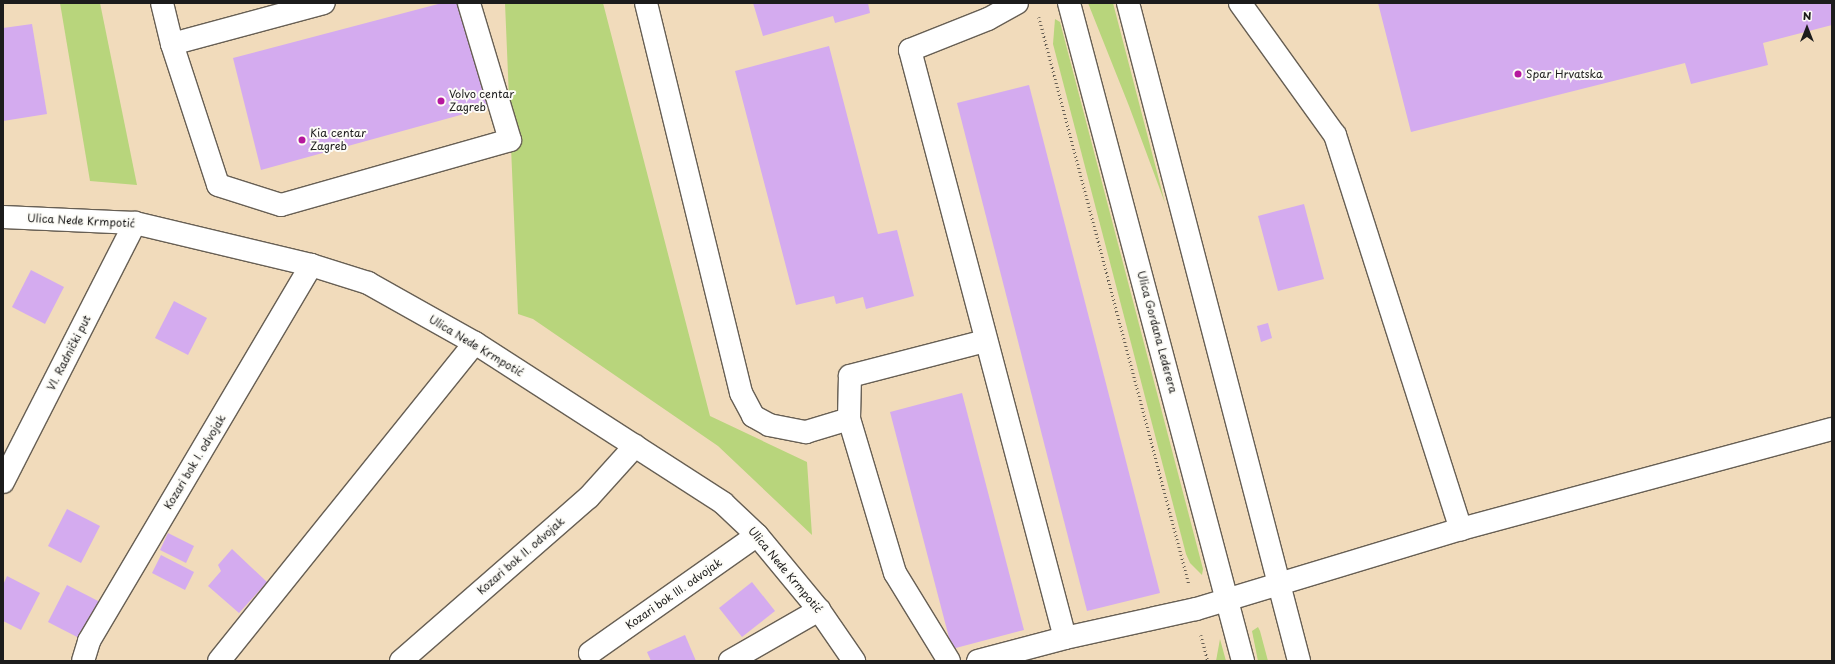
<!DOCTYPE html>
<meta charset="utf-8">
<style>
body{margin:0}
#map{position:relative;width:1835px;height:664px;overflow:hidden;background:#f1dbbb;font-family:"Playpen Sans",sans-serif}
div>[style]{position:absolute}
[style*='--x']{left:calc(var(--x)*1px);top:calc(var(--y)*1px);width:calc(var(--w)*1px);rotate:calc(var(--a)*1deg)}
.green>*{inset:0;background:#b8d57c}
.building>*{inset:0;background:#d4abef}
.path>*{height:2.5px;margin-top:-1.25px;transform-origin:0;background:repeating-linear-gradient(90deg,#675f54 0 1px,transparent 0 4px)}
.roads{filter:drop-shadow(1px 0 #675f54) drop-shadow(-1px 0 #675f54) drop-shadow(0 1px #675f54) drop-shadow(0 -1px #675f54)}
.minor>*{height:22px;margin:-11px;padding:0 11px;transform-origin:11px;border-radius:11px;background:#fff}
.dots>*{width:11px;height:11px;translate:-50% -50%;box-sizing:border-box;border:2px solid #fdfcf7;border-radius:50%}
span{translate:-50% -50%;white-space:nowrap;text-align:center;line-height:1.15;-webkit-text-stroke:4px #fdfcf7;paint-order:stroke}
.poi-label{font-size:11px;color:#1c1c1c}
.left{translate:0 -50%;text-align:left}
.street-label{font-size:11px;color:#1c1c1c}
.frame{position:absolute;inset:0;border:4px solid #1c1c1c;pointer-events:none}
.north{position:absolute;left:1787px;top:8px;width:40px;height:40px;-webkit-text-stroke:3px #fdfcf7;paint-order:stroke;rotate:0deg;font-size:11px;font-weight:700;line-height:16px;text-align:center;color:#1c1c1c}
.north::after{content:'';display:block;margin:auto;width:14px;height:18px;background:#1c1c1c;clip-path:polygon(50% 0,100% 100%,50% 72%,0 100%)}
</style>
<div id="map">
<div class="green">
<i style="clip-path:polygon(60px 3px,100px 3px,137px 185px,90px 181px)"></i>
<i style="clip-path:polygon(505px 3px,603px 3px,710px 416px,807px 462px,812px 535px,718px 446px,533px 319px,518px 314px)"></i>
<i style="clip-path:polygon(1088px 3px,1113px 3px,1165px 203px,1129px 106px)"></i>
<i style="clip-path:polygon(1055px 19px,1060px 22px,1203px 569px,1202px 575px,1190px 563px,1186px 554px,1053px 44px)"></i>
<i style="clip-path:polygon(1258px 627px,1260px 631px,1268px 661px,1258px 661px,1252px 631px)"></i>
<i style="clip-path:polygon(1220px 639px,1226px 661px,1216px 661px)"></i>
</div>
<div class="building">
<i style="clip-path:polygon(442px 3px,462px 3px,493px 106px,261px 170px,233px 58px)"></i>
<i style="clip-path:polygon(753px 3px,868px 3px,870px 13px,835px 23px,833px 16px,763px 36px)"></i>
<i style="clip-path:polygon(1378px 3px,1832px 3px,1832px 25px,1763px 43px,1768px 65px,1691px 84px,1685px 63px,1411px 132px)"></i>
<i style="clip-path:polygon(32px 24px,47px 114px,3px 121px,3px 28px)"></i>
<i style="clip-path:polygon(829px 46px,878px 234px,897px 230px,914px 296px,866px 309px,863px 297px,836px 304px,834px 296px,796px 305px,735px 71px)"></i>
<i style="clip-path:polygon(1029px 85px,1160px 593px,1087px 611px,957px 103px)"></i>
<i style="clip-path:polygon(1304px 204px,1324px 279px,1278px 291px,1258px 216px)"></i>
<i style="clip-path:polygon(31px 270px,64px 287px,45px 324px,12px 307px)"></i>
<i style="clip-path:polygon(174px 301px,207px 318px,188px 355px,155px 338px)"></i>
<i style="clip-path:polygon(1268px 323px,1272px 338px,1261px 342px,1257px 326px)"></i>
<i style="clip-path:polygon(962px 393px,1024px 630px,952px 649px,890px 412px)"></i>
<i style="clip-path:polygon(67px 509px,100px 526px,81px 563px,48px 546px)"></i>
<i style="clip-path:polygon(168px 533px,194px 546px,186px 563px,160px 550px)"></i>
<i style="clip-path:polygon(232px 549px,267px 582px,239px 613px,208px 586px,221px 571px,218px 565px)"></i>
<i style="clip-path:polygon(161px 555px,194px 572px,185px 590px,152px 573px)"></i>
<i style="clip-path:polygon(7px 576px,40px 593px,21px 630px,3px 621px,3px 585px)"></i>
<i style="clip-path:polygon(752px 582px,775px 611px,742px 637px,719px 608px)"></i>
<i style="clip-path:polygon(67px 585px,100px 602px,81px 639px,48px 622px)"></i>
<i style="clip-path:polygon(685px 635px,696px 661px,651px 661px,647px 652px)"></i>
</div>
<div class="path">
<i style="--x:1039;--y:17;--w:587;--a:75.18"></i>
<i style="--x:1201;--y:635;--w:27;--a:75"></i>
</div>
<div class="roads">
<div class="minor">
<i style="--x:162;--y:3;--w:42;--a:76.3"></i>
<i style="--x:172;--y:44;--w:148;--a:71.9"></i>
<i style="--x:218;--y:185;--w:66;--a:17.6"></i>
<i style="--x:281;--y:205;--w:238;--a:-15.8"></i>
<i style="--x:510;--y:140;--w:143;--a:-106.7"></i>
<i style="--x:646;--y:3;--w:401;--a:76.3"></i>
<i style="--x:741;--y:393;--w:26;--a:62"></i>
<i style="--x:753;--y:416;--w:18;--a:29"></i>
<i style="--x:769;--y:425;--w:38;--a:11"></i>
<i style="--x:806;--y:432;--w:45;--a:-16.8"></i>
<i style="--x:1017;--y:3;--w:33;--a:151"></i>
<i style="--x:988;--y:19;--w:84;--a:158.3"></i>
<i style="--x:910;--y:50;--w:608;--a:75.23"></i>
<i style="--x:1069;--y:3;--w:681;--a:75.19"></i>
<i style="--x:1128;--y:3;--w:680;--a:75.43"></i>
<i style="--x:1240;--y:3;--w:163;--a:54.3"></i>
<i style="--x:1335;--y:135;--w:414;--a:72.3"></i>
<i style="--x:172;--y:44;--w:157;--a:-15.1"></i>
<i style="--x:3;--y:217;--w:132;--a:2.6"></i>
<i style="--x:135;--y:223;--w:181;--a:13.4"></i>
<i style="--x:311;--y:265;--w:60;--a:17.5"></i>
<i style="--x:368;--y:283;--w:123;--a:29.3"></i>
<i style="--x:475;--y:343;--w:295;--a:32.8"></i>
<i style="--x:723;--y:503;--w:47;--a:43.3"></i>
<i style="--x:757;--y:535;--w:97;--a:50.4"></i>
<i style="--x:819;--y:610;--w:62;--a:55.5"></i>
<i style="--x:3;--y:482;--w:291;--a:-63"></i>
<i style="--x:590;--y:653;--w:204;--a:-35.2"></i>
<i style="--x:83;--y:661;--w:21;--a:-73"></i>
<i style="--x:89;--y:641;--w:437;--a:-59.4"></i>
<i style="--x:219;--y:661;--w:408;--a:-51.2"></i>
<i style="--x:401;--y:661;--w:249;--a:-41.1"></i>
<i style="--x:589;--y:497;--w:69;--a:-48"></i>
<i style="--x:730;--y:661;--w:103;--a:-29.8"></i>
<i style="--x:949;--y:661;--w:103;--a:-121.5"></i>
<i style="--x:895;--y:573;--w:161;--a:-106.6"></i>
<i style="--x:849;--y:419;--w:43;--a:-88.7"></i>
<i style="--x:850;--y:376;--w:139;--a:-14.5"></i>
<i style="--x:978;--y:661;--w:90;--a:-14.8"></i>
<i style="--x:1065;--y:638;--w:134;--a:-12.5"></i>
<i style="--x:1196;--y:609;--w:277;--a:-16.8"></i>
<i style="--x:1461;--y:529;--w:384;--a:-15.1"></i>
</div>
</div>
<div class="dots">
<i style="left:1518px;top:74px;background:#b5179e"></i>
<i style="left:441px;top:101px;background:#b5179e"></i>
<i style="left:302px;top:140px;background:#b5179e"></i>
</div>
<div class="poi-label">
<span class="left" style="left:1526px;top:74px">Spar Hrvatska</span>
<span class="left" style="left:449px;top:101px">Volvo centar<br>Zagreb</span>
<span class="left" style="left:310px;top:140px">Kia centar<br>Zagreb</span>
</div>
<div class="street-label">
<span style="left:81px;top:221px;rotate:3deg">Ulica Nede Krmpotić</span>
<span style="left:1157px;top:332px;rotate:75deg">Ulica Gordana Lederera</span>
<span style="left:476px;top:346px;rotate:31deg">Ulica Nede Krmpotić</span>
<span style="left:69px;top:353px;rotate:-63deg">VI. Radnički put</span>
<span style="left:195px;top:462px;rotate:-59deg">Kozari bok I. odvojak</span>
<span style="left:521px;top:556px;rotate:-41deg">Kozari bok II. odvojak</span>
<span style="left:785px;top:570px;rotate:50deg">Ulica Nede Krmpotić</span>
<span style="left:674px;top:594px;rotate:-35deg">Kozari bok III. odvojak</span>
</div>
<div class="frame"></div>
<div class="north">N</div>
</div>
